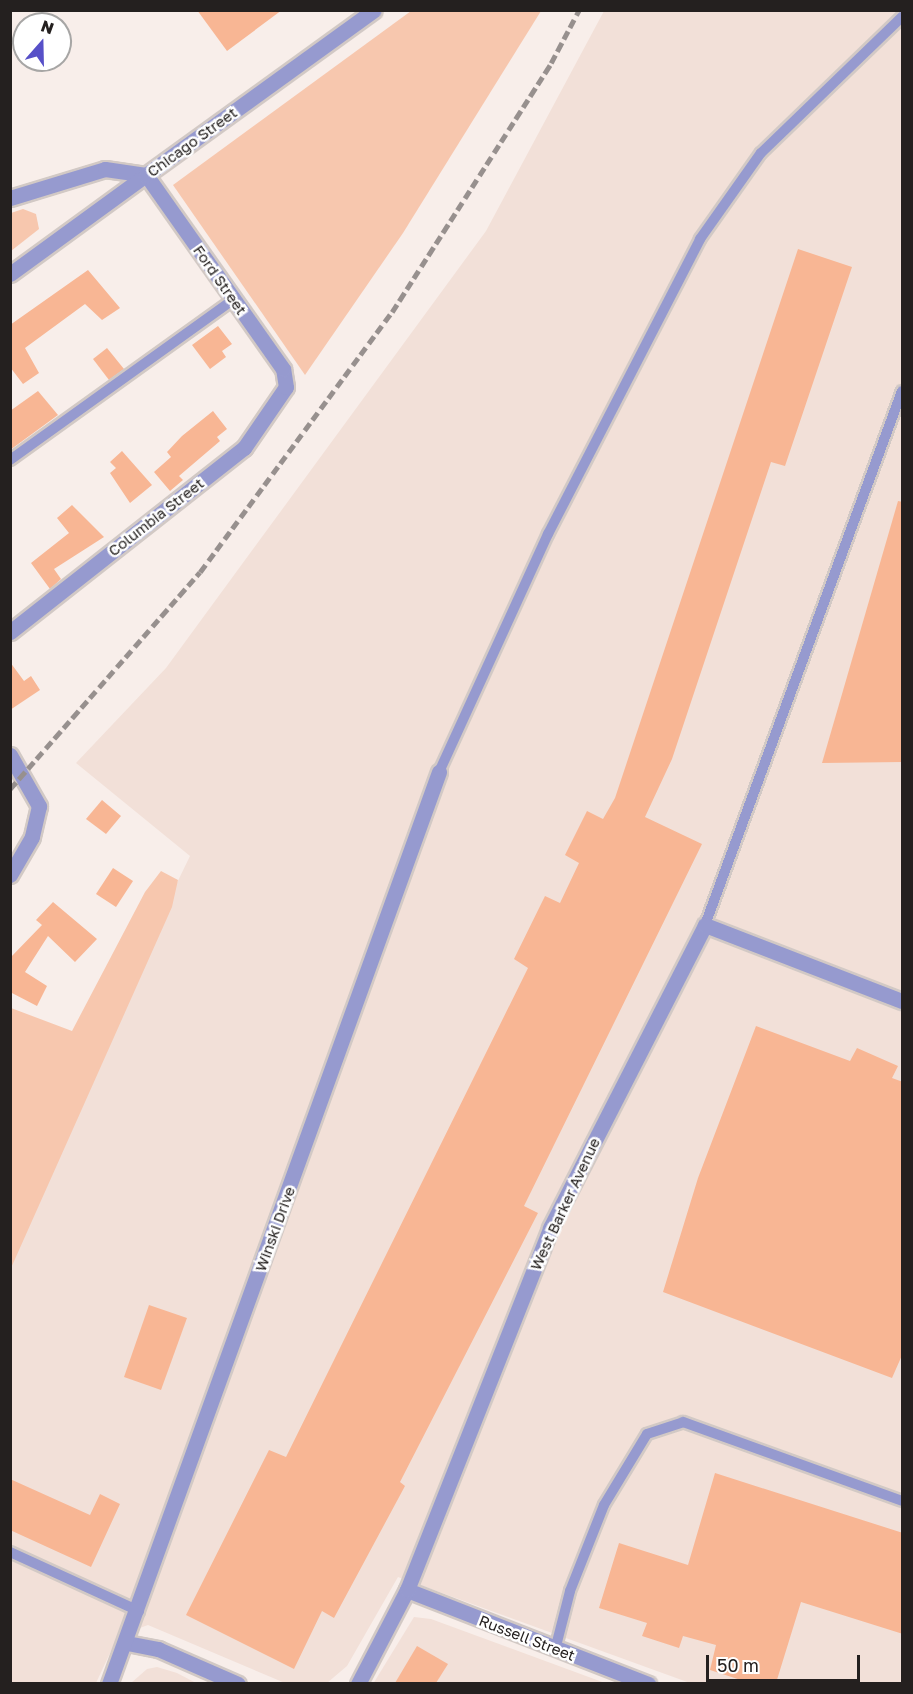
<!DOCTYPE html>
<style>
body{margin:0}
#map{position:relative;width:913px;height:1694px;overflow:hidden;background:#f8eeea;font-family:"Golos Text",sans-serif}
div>[style]{position:absolute}
[style*='--x']{left:calc(var(--x)*1px);top:calc(var(--y)*1px);width:calc(var(--w)*1px);rotate:calc(var(--a)*1deg)}
.built>*{inset:0;background:#f2e0d8}
.green>*{inset:0;background:#f7c7ae}
.building>*{inset:0;background:#f8b694}
.roads{filter:drop-shadow(2px 0 #d2c9c5) drop-shadow(-2px 0 #d2c9c5) drop-shadow(0 2px #d2c9c5) drop-shadow(0 -2px #d2c9c5)}
.service>*{height:10px;margin:-5px;padding:0 5px;transform-origin:5px;border-radius:5px;background:#969acf}
.minor>*{height:15px;margin:-7.5px;padding:0 7.5px;transform-origin:7.5px;border-radius:7.5px;background:#969acf}
.tertiary>*{height:15px;margin:-7.5px;padding:0 7.5px;transform-origin:7.5px;border-radius:7.5px;background:#969acf}
.rail>*{height:4.5px;margin-top:-2.25px;transform-origin:0;background:repeating-linear-gradient(90deg,#97908e 0 9px,transparent 0 13.5px)}
span{translate:-50% -50%;white-space:nowrap;text-align:center;line-height:1.15;-webkit-text-stroke:5px #fff;paint-order:stroke}
.street-label{font-size:15px;color:#24201f}
.frame{position:absolute;inset:0;border:12px solid #24201f;pointer-events:none}
.north{position:absolute;left:12px;top:12px;width:60px;height:60px;box-sizing:border-box;background:#fff;border:2px solid #a7a6a5;border-radius:50%;rotate:20deg;font-size:16px;font-weight:700;line-height:24px;text-align:center;color:#24201f}
.north::after{content:'';display:block;margin:auto;width:21px;height:27px;background:#5750c8;clip-path:polygon(50% 0,100% 100%,50% 72%,0 100%)}
.scale{position:absolute;left:706px;top:1655px;width:154px;height:27px;box-sizing:border-box;border:3px solid #24201f;border-top:0;padding-left:8px;font-size:18px;line-height:21px;white-space:nowrap;color:#24201f;-webkit-text-stroke:4px #fff;paint-order:stroke}
</style>
<div id="map">
<div class="built">
<i style="clip-path:polygon(604px 11px,902px 11px,902px 1683px,690px 1683px,398px 1577px,347px 1666px,327px 1683px,285px 1683px,148px 1625px,118px 1636px,96px 1683px,11px 1683px,10px 1227px,190px 856px,76px 763px,166px 668px,486px 231px)"></i>
<i style="clip-path:polygon(414px 1617px,431px 1619px,605px 1683px,373px 1684px)"></i>
<i style="clip-path:polygon(157px 1667px,177px 1673px,196px 1683px,131px 1683px,147px 1669px)"></i>
</div>
<div class="green">
<i style="clip-path:polygon(411px 11px,541px 11px,403px 233px,305px 375px,173px 185px)"></i>
<i style="clip-path:polygon(23px 209px,36px 214px,39px 229px,11px 251px,11px 213px)"></i>
<i style="clip-path:polygon(161px 871px,178px 880px,172px 907px,11px 1268px,11px 1008px,72px 1031px,145px 892px)"></i>
</div>
<div class="building">
<i style="clip-path:polygon(197px 10px,282px 10px,227px 51px)"></i>
<i style="clip-path:polygon(798px 249px,852px 267px,785px 466px,771px 462px,672px 759px,645px 817px,702px 844px,524px 1206px,538px 1213px,400px 1482px,405px 1486px,334px 1618px,322px 1611px,294px 1669px,186px 1615px,269px 1450px,286px 1457px,528px 968px,514px 959px,545px 896px,560px 903px,579px 863px,565px 855px,587px 811px,603px 819px,615px 798px)"></i>
<i style="clip-path:polygon(88px 270px,120px 308px,102px 320px,85px 304px,25px 348px,39px 373px,23px 384px,10px 367px,10px 325px)"></i>
<i style="clip-path:polygon(218px 326px,232px 344px,222px 351px,226px 357px,210px 369px,192px 345px)"></i>
<i style="clip-path:polygon(107px 348px,124px 369px,109px 380px,93px 359px)"></i>
<i style="clip-path:polygon(38px 391px,58px 415px,10px 450px,10px 411px)"></i>
<i style="clip-path:polygon(213px 411px,227px 429px,217px 437px,220px 441px,179px 476px,183px 480px,170px 491px,154px 472px,171px 457px,167px 452px,182px 436px)"></i>
<i style="clip-path:polygon(122px 451px,152px 485px,130px 503px,110px 473px,116px 468px,110px 462px)"></i>
<i style="clip-path:polygon(898px 501px,903px 502px,903px 762px,822px 763px)"></i>
<i style="clip-path:polygon(72px 505px,104px 537px,54px 569px,61px 579px,50px 589px,31px 563px,69px 533px,57px 518px)"></i>
<i style="clip-path:polygon(10px 662px,24px 681px,31px 676px,40px 690px,10px 710px)"></i>
<i style="clip-path:polygon(102px 800px,121px 816px,106px 834px,86px 819px)"></i>
<i style="clip-path:polygon(113px 868px,133px 881px,116px 907px,96px 894px)"></i>
<i style="clip-path:polygon(53px 902px,97px 939px,75px 962px,48px 936px,25px 972px,47px 986px,37px 1006px,10px 992px,10px 958px,42px 925px,36px 920px)"></i>
<i style="clip-path:polygon(756px 1026px,850px 1061px,857px 1048px,898px 1066px,892px 1078px,903px 1082px,903px 1353px,892px 1378px,663px 1292px,698px 1178px)"></i>
<i style="clip-path:polygon(149px 1305px,187px 1318px,161px 1390px,124px 1377px)"></i>
<i style="clip-path:polygon(715px 1473px,903px 1533px,903px 1634px,801px 1602px,776px 1683px,750px 1683px,710px 1670px,716px 1645px,683px 1636px,679px 1648px,642px 1636px,647px 1623px,599px 1608px,619px 1543px,688px 1565px)"></i>
<i style="clip-path:polygon(10px 1479px,90px 1515px,100px 1494px,120px 1504px,91px 1567px,10px 1530px)"></i>
<i style="clip-path:polygon(417px 1646px,448px 1664px,436px 1683px,395px 1683px)"></i>
</div>
<div class="roads">
<div class="service">
<i style="--x:10;--y:460;--w:276;--a:-35.7"></i>
<i style="--x:439;--y:772;--w:262;--a:-65.4"></i>
<i style="--x:548;--y:534;--w:332;--a:-62.7"></i>
<i style="--x:700;--y:239;--w:105;--a:-54.7"></i>
<i style="--x:761;--y:153;--w:196;--a:-44"></i>
<i style="--x:705;--y:925;--w:569;--a:-69.75"></i>
<i style="--x:10;--y:1552;--w:142;--a:24.6"></i>
<i style="--x:555;--y:1650;--w:61;--a:-75.7"></i>
<i style="--x:570;--y:1591;--w:92;--a:-68.4"></i>
<i style="--x:604;--y:1505;--w:83;--a:-58.8"></i>
<i style="--x:647;--y:1434;--w:38;--a:-18"></i>
<i style="--x:683;--y:1422;--w:233;--a:19.8"></i>
</div>
<div class="minor">
<i style="--x:10;--y:198;--w:99;--a:-17"></i>
<i style="--x:105;--y:169;--w:41;--a:8.3"></i>
<i style="--x:10;--y:274;--w:168;--a:-36.1"></i>
<i style="--x:10;--y:632;--w:298;--a:-38.2"></i>
<i style="--x:244;--y:448;--w:74;--a:-55.5"></i>
<i style="--x:286;--y:387;--w:18;--a:-99"></i>
<i style="--x:283;--y:369;--w:237;--a:-125.2"></i>
<i style="--x:10;--y:755;--w:59;--a:60.4"></i>
<i style="--x:39;--y:806;--w:32;--a:103"></i>
<i style="--x:32;--y:837;--w:44;--a:120.1"></i>
<i style="--x:407;--y:1590;--w:259;--a:21.3"></i>
<i style="--x:127;--y:1643;--w:32;--a:11"></i>
<i style="--x:158;--y:1649;--w:87;--a:23.6"></i>
<i style="--x:109;--y:1684;--w:970;--a:-70.11"></i>
<i style="--x:358;--y:1684;--w:106;--a:-62.5"></i>
<i style="--x:407;--y:1590;--w:389;--a:-68.4"></i>
<i style="--x:550;--y:1228;--w:340;--a:-62.9"></i>
<i style="--x:705;--y:925;--w:211;--a:21.1"></i>
</div>
<div class="tertiary">
<i style="--x:146;--y:175;--w:281;--a:-35.9"></i>
</div>
</div>
<div class="rail">
<i style="--x:10;--y:789;--w:288;--a:-48.8"></i>
<i style="--x:200;--y:572;--w:323;--a:-53.6"></i>
<i style="--x:392;--y:312;--w:295;--a:-57.4"></i>
<i style="--x:551;--y:63;--w:60;--a:-62.2"></i>
</div>
<div class="street-label">
<span style="left:192px;top:142px;rotate:-36deg">Chicago Street</span>
<span style="left:220px;top:280px;rotate:55deg">Ford Street</span>
<span style="left:156px;top:517px;rotate:-38deg">Columbia Street</span>
<span style="left:565px;top:1204px;rotate:-65deg">West Barker Avenue</span>
<span style="left:275px;top:1229px;rotate:-70deg">Winski Drive</span>
<span style="left:527px;top:1638px;rotate:21deg">Russell Street</span>
</div>
<div class="frame"></div>
<div class="north">N</div>
<div class="scale">50 m</div>
</div>
